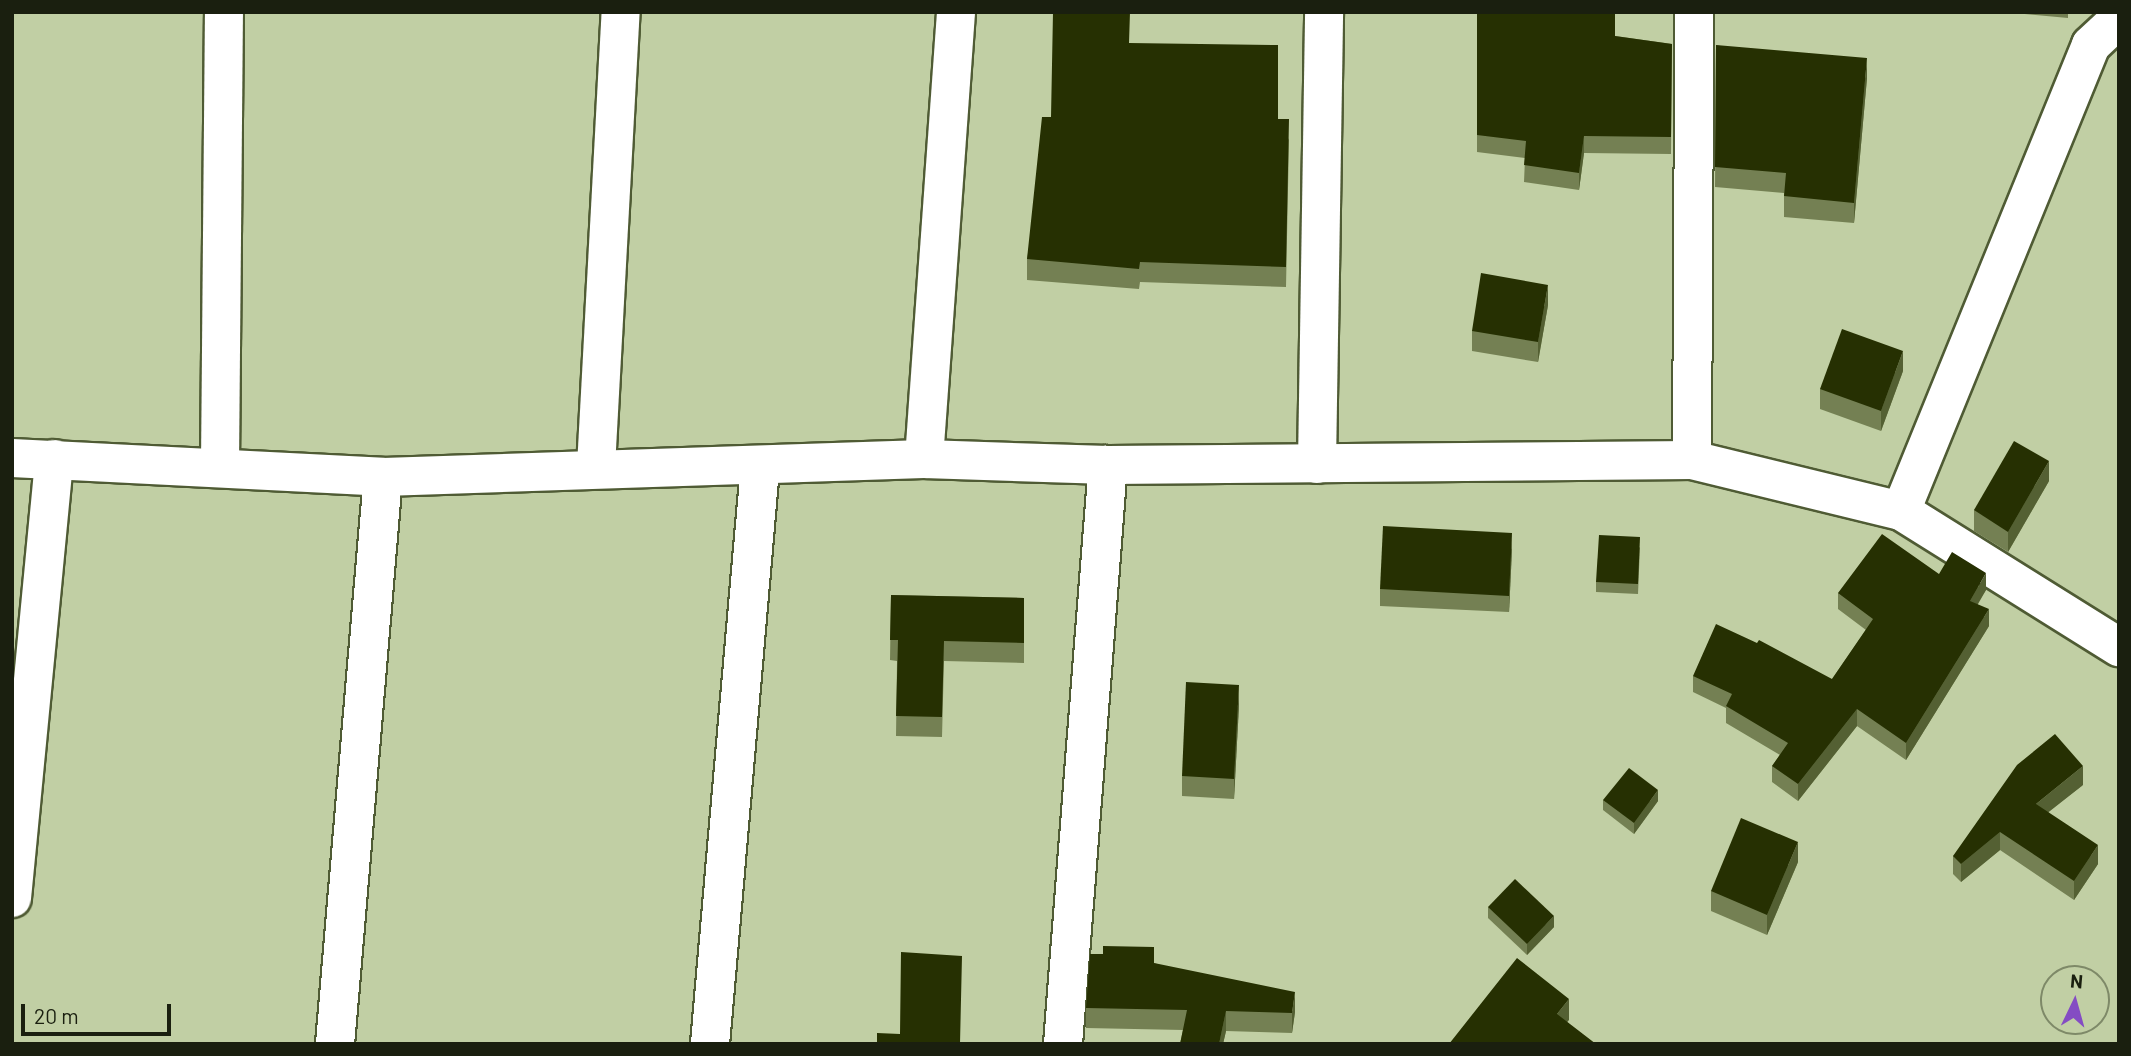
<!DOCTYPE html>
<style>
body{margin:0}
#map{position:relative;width:2131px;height:1056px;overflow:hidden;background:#c1cfa4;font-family:Barlow,sans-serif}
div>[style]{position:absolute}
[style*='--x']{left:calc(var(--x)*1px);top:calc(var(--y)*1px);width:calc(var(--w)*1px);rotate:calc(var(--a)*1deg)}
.roads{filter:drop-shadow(2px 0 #4f5b34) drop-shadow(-2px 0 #4f5b34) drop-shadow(0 2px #4f5b34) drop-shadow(0 -2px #4f5b34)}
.street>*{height:38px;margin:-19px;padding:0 19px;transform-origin:19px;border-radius:19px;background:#fff}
.wall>*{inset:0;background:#748053}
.shaded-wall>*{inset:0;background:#546033}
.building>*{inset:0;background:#263002}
span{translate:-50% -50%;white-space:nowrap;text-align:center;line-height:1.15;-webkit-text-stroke:7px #c1cfa4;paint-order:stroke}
.frame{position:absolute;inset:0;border:14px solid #1a1f0f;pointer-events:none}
.north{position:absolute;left:2040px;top:965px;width:70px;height:70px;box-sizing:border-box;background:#c1cfa4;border:2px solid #7e8968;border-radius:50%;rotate:5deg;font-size:19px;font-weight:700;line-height:28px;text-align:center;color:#1a1f0f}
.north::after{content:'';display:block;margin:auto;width:24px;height:32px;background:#844cc3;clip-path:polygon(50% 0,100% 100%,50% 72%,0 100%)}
.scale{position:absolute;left:21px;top:1004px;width:150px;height:32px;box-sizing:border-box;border:4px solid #1a1f0f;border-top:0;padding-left:9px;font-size:21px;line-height:24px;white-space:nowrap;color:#1a1f0f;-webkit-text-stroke:5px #c1cfa4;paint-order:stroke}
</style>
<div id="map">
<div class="roads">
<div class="street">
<i style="--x:12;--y:458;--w:371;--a:2.9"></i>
<i style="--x:383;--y:477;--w:541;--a:-1.91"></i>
<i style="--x:924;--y:459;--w:184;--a:1.9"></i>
<i style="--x:1108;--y:465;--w:584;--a:-0.49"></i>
<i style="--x:1692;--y:460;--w:448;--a:-89.7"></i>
<i style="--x:924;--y:459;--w:448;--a:-85.9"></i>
<i style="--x:1692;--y:460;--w:215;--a:13.7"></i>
<i style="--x:1901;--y:511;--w:257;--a:32"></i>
<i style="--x:1317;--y:464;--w:452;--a:-89.1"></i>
<i style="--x:220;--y:465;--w:453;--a:-89.5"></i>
<i style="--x:596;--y:467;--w:456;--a:-86.9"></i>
<i style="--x:1901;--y:511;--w:503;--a:-67.82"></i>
<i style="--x:2091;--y:45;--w:38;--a:-43"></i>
<i style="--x:12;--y:898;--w:441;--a:-84.5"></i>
<i style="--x:335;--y:1044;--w:569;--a:-85.16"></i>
<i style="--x:710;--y:1044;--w:578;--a:-85.04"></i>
<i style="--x:1063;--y:1044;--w:581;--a:-85.56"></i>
</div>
</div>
<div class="wall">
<i style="clip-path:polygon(1477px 12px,1615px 36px,1672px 44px,1671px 154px,1584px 153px,1579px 190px,1524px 182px,1525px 158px,1477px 152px)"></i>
<i style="clip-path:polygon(2003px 12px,2068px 12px,2068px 18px)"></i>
<i style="clip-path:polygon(1130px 43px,1278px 119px,1289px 140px,1286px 287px,1140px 282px,1139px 289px,1027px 280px,1027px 259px,1051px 117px)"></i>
<i style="clip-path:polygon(1716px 45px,1867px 78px,1854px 223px,1784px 217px,1784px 193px,1715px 187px)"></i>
<i style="clip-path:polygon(1548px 305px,1538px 362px,1472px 351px,1472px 331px)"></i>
<i style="clip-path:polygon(1903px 371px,1881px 431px,1820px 409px,1820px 389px)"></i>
<i style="clip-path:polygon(2049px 481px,2008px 552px,1974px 531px,1974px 510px)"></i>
<i style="clip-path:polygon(1640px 547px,1638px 594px,1596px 592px,1596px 582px)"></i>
<i style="clip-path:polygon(1512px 549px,1509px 612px,1380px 606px,1380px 589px)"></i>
<i style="clip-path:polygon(1939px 574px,1986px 590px,1977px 604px,1989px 626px,1906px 760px,1857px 726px,1798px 801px,1772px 782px,1772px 766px,1780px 755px,1726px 723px,1726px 708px,1693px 692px,1693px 676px,1832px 679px,1866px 630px,1838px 609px,1838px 593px)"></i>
<i style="clip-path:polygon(891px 595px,1024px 598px,1024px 663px,944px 661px,942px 737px,896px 736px,897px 661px,890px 660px)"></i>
<i style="clip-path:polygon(1239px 705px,1234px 799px,1182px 796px,1182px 776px)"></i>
<i style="clip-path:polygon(2083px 785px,2048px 812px,2098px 864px,2074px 900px,2000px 850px,1961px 882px,1953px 874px,1953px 856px)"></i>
<i style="clip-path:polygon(1603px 800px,1658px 801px,1634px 834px,1603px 810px)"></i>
<i style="clip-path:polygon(1798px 862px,1767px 935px,1711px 911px,1711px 891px)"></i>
<i style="clip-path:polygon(1488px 907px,1554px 927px,1527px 955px,1488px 918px)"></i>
<i style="clip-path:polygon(1154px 963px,1295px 1012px,1292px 1033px,1226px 1031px,1223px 1044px,1180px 1044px,1183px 1030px,1086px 1028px,1086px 1008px)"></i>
</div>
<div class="shaded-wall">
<i style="clip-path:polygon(1867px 58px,1867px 78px,1854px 223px,1854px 203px)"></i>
<i style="clip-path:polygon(1584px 136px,1584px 153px,1579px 190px,1579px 173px)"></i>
<i style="clip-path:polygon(1548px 285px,1548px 305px,1538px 362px,1538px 342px)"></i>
<i style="clip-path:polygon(1903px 351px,1903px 371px,1881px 431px,1881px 411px)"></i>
<i style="clip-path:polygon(2049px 461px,2049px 481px,2008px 552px,2008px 532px)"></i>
<i style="clip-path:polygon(1512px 533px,1512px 549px,1509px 612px,1509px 596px)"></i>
<i style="clip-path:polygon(1986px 573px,1986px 590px,1970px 618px,1970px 601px)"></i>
<i style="clip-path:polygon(1989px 609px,1989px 626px,1906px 760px,1906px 743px)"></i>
<i style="clip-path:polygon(1239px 685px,1239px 705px,1234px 799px,1234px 779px)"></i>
<i style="clip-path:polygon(1857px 709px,1857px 726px,1798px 801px,1798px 784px)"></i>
<i style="clip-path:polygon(2083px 766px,2083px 785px,2036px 822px,2036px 804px)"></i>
<i style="clip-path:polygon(1658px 790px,1658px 801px,1634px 834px,1634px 823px)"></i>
<i style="clip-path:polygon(2000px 832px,2000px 850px,1961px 882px,1961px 864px)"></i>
<i style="clip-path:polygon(1798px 842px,1798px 862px,1767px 935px,1767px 915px)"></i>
<i style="clip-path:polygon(2098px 845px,2098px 864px,2074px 900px,2074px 881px)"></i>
<i style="clip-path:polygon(1554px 916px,1554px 927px,1527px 955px,1527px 944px)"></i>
<i style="clip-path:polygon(1295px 992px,1295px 1012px,1292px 1033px,1292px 1013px)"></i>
<i style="clip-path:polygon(1569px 999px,1569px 1020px,1557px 1034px,1557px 1014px)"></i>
<i style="clip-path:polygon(1226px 1011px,1226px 1031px,1223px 1044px,1219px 1044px)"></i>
</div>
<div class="building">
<i style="clip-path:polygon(1053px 12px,1130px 12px,1129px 43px,1278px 45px,1278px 119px,1289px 119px,1286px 267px,1140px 262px,1139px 269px,1027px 259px,1042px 117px,1051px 117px)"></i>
<i style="clip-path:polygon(1477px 12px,1615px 12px,1615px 36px,1672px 44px,1671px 137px,1584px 136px,1579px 173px,1524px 165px,1526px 141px,1477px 135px)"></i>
<i style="clip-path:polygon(1716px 45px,1867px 58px,1854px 203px,1784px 196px,1786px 173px,1715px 167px)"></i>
<i style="clip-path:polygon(1481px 273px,1548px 285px,1538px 342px,1472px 331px)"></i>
<i style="clip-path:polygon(1842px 329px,1903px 351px,1881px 411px,1820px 389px)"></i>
<i style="clip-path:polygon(2014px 441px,2049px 461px,2008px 532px,1974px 510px)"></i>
<i style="clip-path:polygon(1383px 526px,1512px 533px,1509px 596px,1380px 589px)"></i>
<i style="clip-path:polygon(1882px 534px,1939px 574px,1952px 552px,1986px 573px,1970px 601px,1989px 609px,1906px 743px,1857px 709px,1798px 784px,1772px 766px,1788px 743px,1726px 706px,1732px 694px,1693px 676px,1716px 624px,1757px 643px,1759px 640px,1832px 679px,1873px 619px,1838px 593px)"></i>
<i style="clip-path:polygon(1599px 535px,1640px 537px,1638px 584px,1596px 582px)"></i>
<i style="clip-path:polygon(891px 595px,1024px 598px,1024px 643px,944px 641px,942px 717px,896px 716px,898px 640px,890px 640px)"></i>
<i style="clip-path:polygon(1186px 682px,1239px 685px,1234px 779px,1182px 776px)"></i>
<i style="clip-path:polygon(2055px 734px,2083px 766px,2036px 804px,2098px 845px,2074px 881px,2000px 832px,1961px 864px,1953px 856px,2017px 765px)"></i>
<i style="clip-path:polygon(1629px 768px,1658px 790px,1634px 823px,1603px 800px)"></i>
<i style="clip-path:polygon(1741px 818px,1798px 842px,1767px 915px,1711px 891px)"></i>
<i style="clip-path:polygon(1515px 879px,1554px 916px,1527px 944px,1488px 907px)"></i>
<i style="clip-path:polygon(1103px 946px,1154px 947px,1154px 963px,1295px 992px,1292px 1013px,1226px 1011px,1219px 1044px,1180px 1044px,1187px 1010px,1086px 1008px,1090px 954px,1103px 954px)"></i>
<i style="clip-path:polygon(901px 952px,962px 956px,960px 1044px,877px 1044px,877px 1033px,900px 1034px)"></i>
<i style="clip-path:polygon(1517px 958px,1569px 999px,1557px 1014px,1596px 1044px,1449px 1044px)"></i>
</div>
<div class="frame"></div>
<div class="north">N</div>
<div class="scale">20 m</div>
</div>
